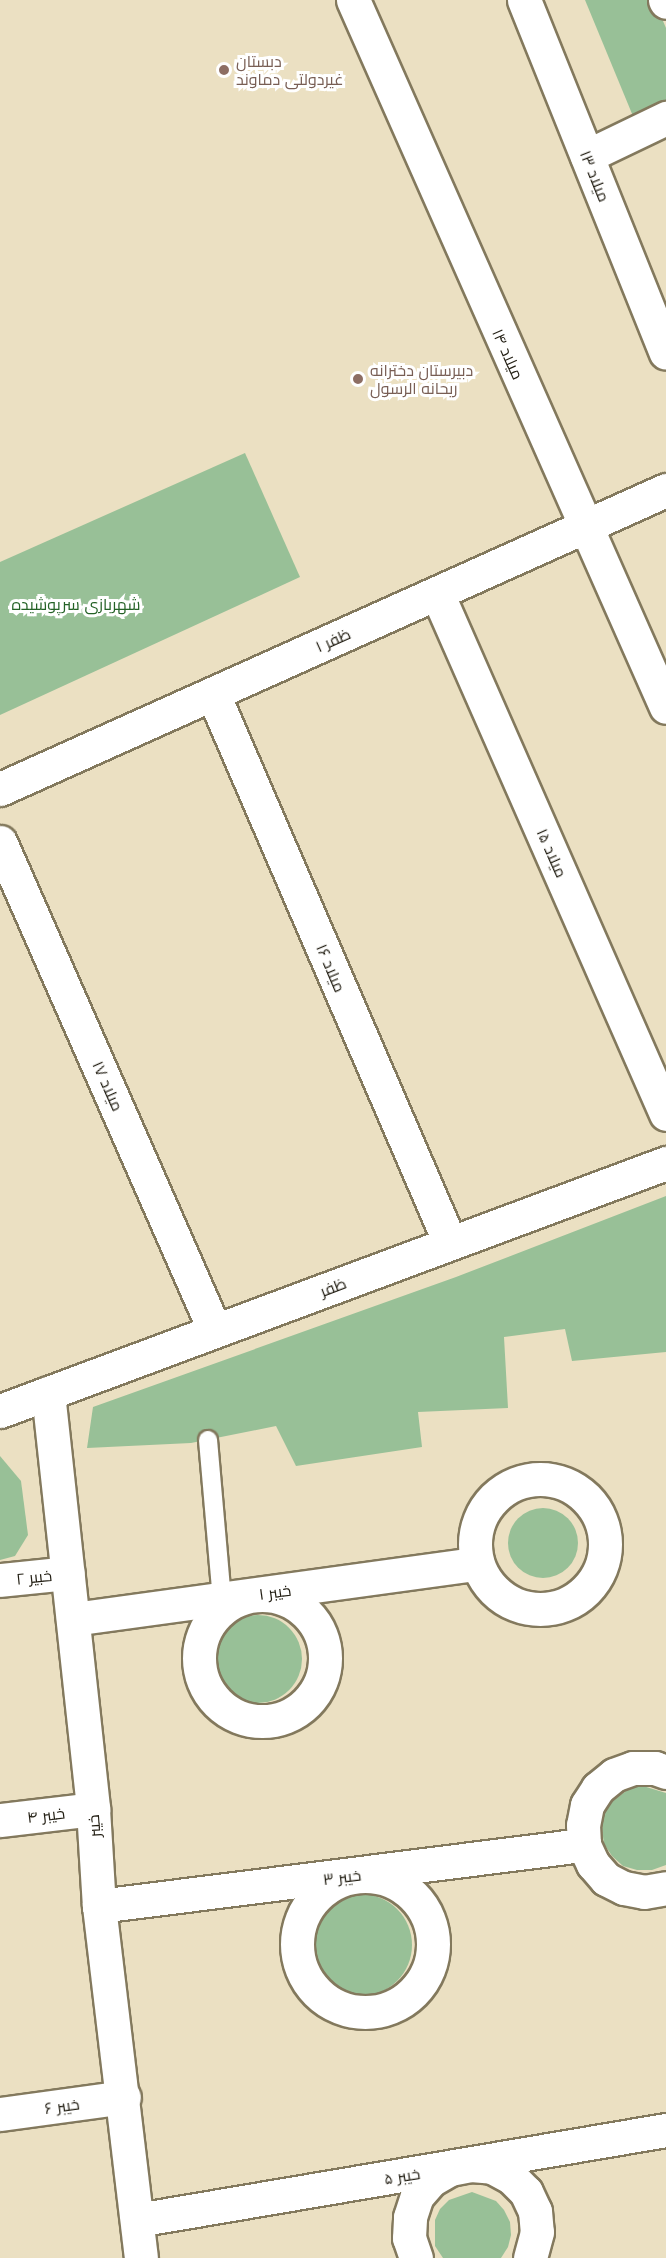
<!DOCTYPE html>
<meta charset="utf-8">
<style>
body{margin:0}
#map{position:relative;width:666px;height:2258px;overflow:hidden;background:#ebe0c2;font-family:Inter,Cairo,sans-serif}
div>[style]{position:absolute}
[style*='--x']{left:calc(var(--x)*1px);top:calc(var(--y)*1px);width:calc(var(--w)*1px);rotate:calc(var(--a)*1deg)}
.green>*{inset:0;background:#98c097}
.round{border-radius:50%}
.roads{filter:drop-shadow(2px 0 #83795d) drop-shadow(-2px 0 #83795d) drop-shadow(0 2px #83795d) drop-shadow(0 -2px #83795d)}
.service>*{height:18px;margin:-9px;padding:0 9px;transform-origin:9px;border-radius:9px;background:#fff}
.minor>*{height:33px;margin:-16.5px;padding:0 16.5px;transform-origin:16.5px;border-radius:16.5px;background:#fff}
.minor>.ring{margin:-16.5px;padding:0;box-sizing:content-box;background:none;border:33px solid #fff;border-radius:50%}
.tertiary>*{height:33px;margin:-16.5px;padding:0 16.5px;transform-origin:16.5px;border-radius:16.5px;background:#fff}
.dots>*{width:16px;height:16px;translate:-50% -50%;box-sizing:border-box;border:3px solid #fff;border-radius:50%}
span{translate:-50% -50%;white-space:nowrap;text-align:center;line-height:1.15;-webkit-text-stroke:6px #fff;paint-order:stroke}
.education-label{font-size:16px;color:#785e54}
.left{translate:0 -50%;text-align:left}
.street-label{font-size:16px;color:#211d12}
.park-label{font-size:16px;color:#246226}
</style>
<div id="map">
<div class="green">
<i style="clip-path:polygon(585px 0,654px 0,666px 28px,666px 106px,635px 121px)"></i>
<i style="clip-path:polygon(245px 453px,300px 577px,0 715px,0 562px)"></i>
<i style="clip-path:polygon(666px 1196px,666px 1352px,572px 1361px,565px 1329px,504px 1337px,508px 1408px,418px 1412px,422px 1447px,296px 1466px,276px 1426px,191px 1443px,87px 1448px,93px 1407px,456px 1277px)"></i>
<i style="clip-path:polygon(0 1456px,21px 1481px,28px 1535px,15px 1556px,0 1560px)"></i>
<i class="round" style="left:508px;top:1508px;width:70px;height:70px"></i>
<i class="round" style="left:214px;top:1615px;width:88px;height:88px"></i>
<i style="clip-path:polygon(643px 1786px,666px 1793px,666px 1865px,652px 1870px,637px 1870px,623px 1866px,612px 1856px,604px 1844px,602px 1829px,604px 1815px,610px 1803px,630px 1788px)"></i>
<i class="round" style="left:310px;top:1894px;width:102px;height:102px"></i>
<i style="clip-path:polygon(472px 2192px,496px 2201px,504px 2210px,510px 2222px,511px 2235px,508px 2247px,501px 2258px,443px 2258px,435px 2246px,435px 2220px,440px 2209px,449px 2200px)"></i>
</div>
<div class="roads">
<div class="service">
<i style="--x:208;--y:1440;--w:160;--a:85"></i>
</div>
<div class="minor">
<i style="--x:353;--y:0;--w:773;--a:66.12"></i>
<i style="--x:524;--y:0;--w:380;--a:68.1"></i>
<i style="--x:665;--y:0;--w:2;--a:63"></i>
<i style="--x:587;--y:156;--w:88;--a:-25.7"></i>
<i style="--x:437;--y:593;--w:569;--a:66.27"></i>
<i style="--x:213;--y:694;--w:598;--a:66.65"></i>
<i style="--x:0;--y:789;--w:730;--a:-24.18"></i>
<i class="ring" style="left:475px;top:1479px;width:97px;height:97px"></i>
<i style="--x:0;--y:1580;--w:68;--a:-5.9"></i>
<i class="ring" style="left:199px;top:1595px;width:93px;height:93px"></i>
<i style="--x:73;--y:1619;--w:408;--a:-7.8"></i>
<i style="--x:666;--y:1772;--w:12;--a:-160"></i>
<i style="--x:655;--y:1768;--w:22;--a:180"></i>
<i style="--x:633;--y:1768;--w:20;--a:160"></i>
<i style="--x:614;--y:1775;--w:21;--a:141"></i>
<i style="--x:598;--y:1788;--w:20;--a:123"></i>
<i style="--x:587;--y:1805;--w:20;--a:101"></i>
<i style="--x:583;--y:1825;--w:20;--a:87"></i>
<i style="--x:584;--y:1845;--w:21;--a:65"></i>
<i style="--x:593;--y:1864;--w:20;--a:49"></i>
<i style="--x:606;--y:1879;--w:20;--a:27"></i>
<i style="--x:624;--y:1888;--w:20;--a:11"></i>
<i style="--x:644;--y:1892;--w:22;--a:-10"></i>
<i style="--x:0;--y:1820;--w:94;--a:-6.7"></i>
<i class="ring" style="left:297px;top:1876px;width:103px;height:103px"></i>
<i style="--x:99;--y:1906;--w:489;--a:-7.2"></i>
<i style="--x:0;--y:2114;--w:125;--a:-7.8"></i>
<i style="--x:137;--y:2220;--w:537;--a:-9.66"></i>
<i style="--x:416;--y:2258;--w:21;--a:-109"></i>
<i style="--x:409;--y:2238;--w:21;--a:-87"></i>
<i style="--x:410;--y:2217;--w:22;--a:-72"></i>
<i style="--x:417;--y:2196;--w:21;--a:-49"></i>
<i style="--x:431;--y:2180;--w:22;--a:-30"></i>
<i style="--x:450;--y:2169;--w:21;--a:-11"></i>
<i style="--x:471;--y:2165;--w:21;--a:5"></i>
<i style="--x:492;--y:2167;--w:21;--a:28"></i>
<i style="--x:511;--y:2177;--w:21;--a:45"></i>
<i style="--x:526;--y:2192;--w:21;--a:65"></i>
<i style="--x:535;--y:2211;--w:21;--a:85"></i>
<i style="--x:537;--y:2232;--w:27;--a:105"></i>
</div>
<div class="tertiary">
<i style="--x:0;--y:842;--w:534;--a:66.27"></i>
<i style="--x:48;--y:1393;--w:418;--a:83.8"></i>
<i style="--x:93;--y:1809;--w:97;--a:86.5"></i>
<i style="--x:99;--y:1906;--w:354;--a:83.2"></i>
<i style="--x:0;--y:1411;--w:711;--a:-20.42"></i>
</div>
</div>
<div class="dots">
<i style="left:224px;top:70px;background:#8d6e63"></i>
<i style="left:358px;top:379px;background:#8d6e63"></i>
</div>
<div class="education-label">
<span class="left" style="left:236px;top:70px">دبستان<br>غیردولتی دماوند</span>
<span class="left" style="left:370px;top:379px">دبیرستان دخترانه<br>ریحانه الرسول</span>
</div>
<div class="street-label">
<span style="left:595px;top:176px;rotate:68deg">میلاد ۱۳</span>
<span style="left:508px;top:354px;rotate:66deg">میلاد ۱۴</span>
<span style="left:333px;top:640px;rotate:-24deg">ظفر ۱</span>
<span style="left:552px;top:853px;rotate:66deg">میلاد ۱۵</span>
<span style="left:331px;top:968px;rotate:67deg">میلاد ۱۶</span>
<span style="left:108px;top:1086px;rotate:66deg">میلاد ۱۷</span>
<span style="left:333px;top:1287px;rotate:-21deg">ظفر</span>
<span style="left:34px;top:1577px;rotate:-6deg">خبیر ۲</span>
<span style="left:275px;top:1592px;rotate:-8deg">خیبر ۱</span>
<span style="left:46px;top:1815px;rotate:-7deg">خیبر ۴</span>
<span style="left:94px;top:1826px;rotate:-94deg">خیبر</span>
<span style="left:342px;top:1877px;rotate:-7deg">خیبر ۳</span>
<span style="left:62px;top:2106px;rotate:-8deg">خیبر ۶</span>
<span style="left:402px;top:2176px;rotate:-9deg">خیبر ۵</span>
</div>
<div class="park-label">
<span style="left:76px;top:604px">شهربازی سرپوشیده</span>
</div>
</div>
